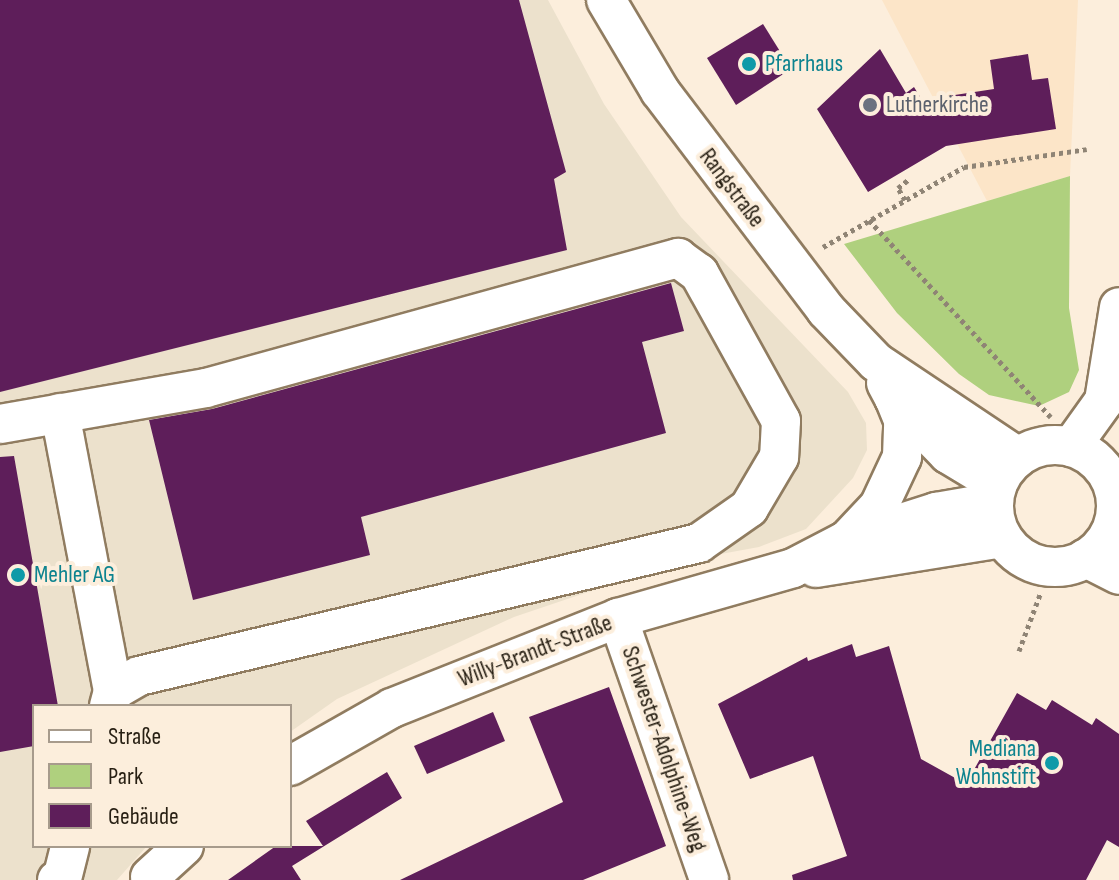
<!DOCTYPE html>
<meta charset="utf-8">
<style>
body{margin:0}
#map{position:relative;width:1119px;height:880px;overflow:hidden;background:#fceedc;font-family:"Sofia Sans Condensed",sans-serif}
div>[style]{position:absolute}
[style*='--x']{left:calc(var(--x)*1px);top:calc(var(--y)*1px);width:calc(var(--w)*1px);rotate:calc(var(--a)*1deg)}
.industrial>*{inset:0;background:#ece1cc}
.built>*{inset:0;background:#fce5c8}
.green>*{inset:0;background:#afd07e}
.building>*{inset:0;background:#5e1e5a}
.path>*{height:5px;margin-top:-2.5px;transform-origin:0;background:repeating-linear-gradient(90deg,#8f8475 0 4px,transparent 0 8px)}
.roads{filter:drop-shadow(2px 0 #907c60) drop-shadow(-2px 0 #907c60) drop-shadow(0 2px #907c60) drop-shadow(0 -2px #907c60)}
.minor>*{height:38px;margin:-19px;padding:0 19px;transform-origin:19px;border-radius:19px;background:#fff}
.minor>.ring{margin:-19px;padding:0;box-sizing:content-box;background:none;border:38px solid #fff;border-radius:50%}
.dots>*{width:22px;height:22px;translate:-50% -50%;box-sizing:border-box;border:4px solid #fceedc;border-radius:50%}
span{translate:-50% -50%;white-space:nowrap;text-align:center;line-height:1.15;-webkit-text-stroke:8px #fceedc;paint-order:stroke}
.culture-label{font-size:24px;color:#0d838f}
.left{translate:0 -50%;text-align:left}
.right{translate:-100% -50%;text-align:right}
.worship-label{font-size:24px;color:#5b616d}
.street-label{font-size:24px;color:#271f13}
.legend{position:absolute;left:32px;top:704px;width:260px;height:144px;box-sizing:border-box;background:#fceedc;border:2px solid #a79b8c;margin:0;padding:10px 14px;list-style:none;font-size:24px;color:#271f13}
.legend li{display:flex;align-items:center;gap:16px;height:40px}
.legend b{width:40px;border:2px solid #a79b8c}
</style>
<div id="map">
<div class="industrial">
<i style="clip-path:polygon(0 0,548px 0,604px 104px,681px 217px,848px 392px,866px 423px,867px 450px,853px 478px,806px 529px,759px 547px,677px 562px,514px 617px,337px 699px,290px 732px,290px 706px,34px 706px,34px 846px,147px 846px,117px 880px,0 880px)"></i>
</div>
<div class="built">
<i style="clip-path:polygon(882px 0,1078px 0,1070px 176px,987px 201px)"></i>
</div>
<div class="green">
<i style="clip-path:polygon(1070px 176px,1069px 308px,1079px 370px,1069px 392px,1039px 406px,989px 395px,959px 374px,897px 313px,844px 244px)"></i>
</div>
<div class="building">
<i style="clip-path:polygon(0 0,519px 0,566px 172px,554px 179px,567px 250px,0 392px)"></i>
<i style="clip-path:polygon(763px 24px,791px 69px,736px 105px,707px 58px)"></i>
<i style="clip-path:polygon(880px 49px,906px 93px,914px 87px,922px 100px,994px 89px,990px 60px,1028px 54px,1032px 80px,1048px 78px,1056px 129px,946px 146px,868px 192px,817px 109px)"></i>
<i style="clip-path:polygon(671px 283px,684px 331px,642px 342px,666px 433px,361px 517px,370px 555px,193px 600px,149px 420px,212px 409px)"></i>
<i style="clip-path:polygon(14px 456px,58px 706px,34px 706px,34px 746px,0 752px,0 457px)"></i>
<i style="clip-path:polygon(852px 644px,856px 657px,889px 646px,921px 759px,966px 784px,1017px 693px,1046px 710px,1052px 700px,1092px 725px,1096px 718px,1119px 734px,1119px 847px,1107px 840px,1086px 880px,793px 880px,792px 875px,847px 856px,813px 756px,750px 779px,718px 704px,807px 657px,808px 661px)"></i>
<i style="clip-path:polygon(609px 687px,666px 846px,583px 880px,400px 880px,563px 802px,529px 717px)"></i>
<i style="clip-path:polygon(493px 712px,505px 741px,427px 774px,414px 746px)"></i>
<i style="clip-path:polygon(387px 772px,402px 798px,292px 866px,301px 880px,228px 880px,276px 846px,323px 846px,306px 821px)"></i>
</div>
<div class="path">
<i style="--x:905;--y:200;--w:14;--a:-120"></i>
<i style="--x:898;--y:188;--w:14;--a:-39"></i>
<i style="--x:869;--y:220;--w:268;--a:47.3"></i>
<i style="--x:823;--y:247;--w:162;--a:-29.6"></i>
<i style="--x:964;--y:167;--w:124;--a:-8.3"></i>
<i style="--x:1019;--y:651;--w:63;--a:-69.6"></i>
</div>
<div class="roads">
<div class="minor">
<i style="--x:606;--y:0;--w:106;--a:59.3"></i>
<i style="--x:660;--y:91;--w:275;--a:52.8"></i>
<i style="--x:826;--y:310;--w:72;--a:46.1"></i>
<i style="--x:876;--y:362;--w:171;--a:33.8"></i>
<i style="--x:886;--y:383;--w:17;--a:62"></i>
<i style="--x:894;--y:398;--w:78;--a:46"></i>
<i style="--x:948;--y:454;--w:58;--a:31"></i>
<i style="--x:60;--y:413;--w:283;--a:79.2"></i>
<i style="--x:0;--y:424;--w:209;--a:-9.9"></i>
<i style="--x:206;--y:388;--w:490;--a:-15.4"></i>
<i style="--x:678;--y:258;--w:26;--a:36"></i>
<i style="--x:699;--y:273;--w:169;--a:61"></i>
<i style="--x:781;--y:421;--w:36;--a:93"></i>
<i style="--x:779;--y:457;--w:59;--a:120.5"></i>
<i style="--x:749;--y:508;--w:61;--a:145"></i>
<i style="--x:699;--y:543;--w:576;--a:166.64"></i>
<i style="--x:139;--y:676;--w:30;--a:150"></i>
<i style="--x:113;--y:691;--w:16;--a:105"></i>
<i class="ring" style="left:994px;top:445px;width:84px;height:84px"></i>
<i style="--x:1071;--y:447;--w:57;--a:-54.3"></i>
<i style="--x:1104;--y:401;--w:95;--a:-80.9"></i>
<i style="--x:848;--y:539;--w:45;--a:-46.8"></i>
<i style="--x:879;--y:506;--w:54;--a:-64.9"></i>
<i style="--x:902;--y:457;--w:37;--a:-88"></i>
<i style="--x:903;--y:420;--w:22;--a:-112"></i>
<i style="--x:1086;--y:558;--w:37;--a:27"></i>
<i style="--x:816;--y:568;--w:189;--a:-9.1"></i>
<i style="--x:618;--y:618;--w:277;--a:70.8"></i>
<i style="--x:290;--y:766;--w:117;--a:-29.6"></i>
<i style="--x:392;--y:708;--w:243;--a:-21.7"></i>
<i style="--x:618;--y:618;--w:182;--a:-15.9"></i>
<i style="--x:793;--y:568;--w:59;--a:-27.4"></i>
<i style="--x:845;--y:541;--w:96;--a:-17.7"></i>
<i style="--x:936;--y:512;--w:59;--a:-9.8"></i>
<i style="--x:150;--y:877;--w:46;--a:-42.4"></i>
<i style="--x:57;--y:880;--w:5;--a:-11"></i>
<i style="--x:62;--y:879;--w:34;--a:-76"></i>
</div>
</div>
<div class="dots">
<i style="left:749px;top:64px;background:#0f9aa8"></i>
<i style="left:870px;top:105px;background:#6b7280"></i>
<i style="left:18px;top:575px;background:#0f9aa8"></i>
<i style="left:1052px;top:763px;background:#0f9aa8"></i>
</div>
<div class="culture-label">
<span class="left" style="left:765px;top:64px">Pfarrhaus</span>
<span class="left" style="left:34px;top:575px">Mehler AG</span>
<span class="right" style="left:1036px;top:763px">Mediana<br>Wohnstift</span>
</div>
<div class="worship-label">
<span class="left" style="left:886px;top:105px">Lutherkirche</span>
</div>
<div class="street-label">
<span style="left:732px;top:188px;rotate:53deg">Rangstraße</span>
<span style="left:535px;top:651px;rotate:-21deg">Willy-Brandt-Straße</span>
<span style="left:664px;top:749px;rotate:71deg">Schwester-Adolphine-Weg</span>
</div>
<ul class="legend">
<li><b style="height:10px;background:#fff"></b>Straße</li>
<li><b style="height:22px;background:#afd07e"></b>Park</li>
<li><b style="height:22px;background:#5e1e5a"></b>Gebäude</li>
</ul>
</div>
